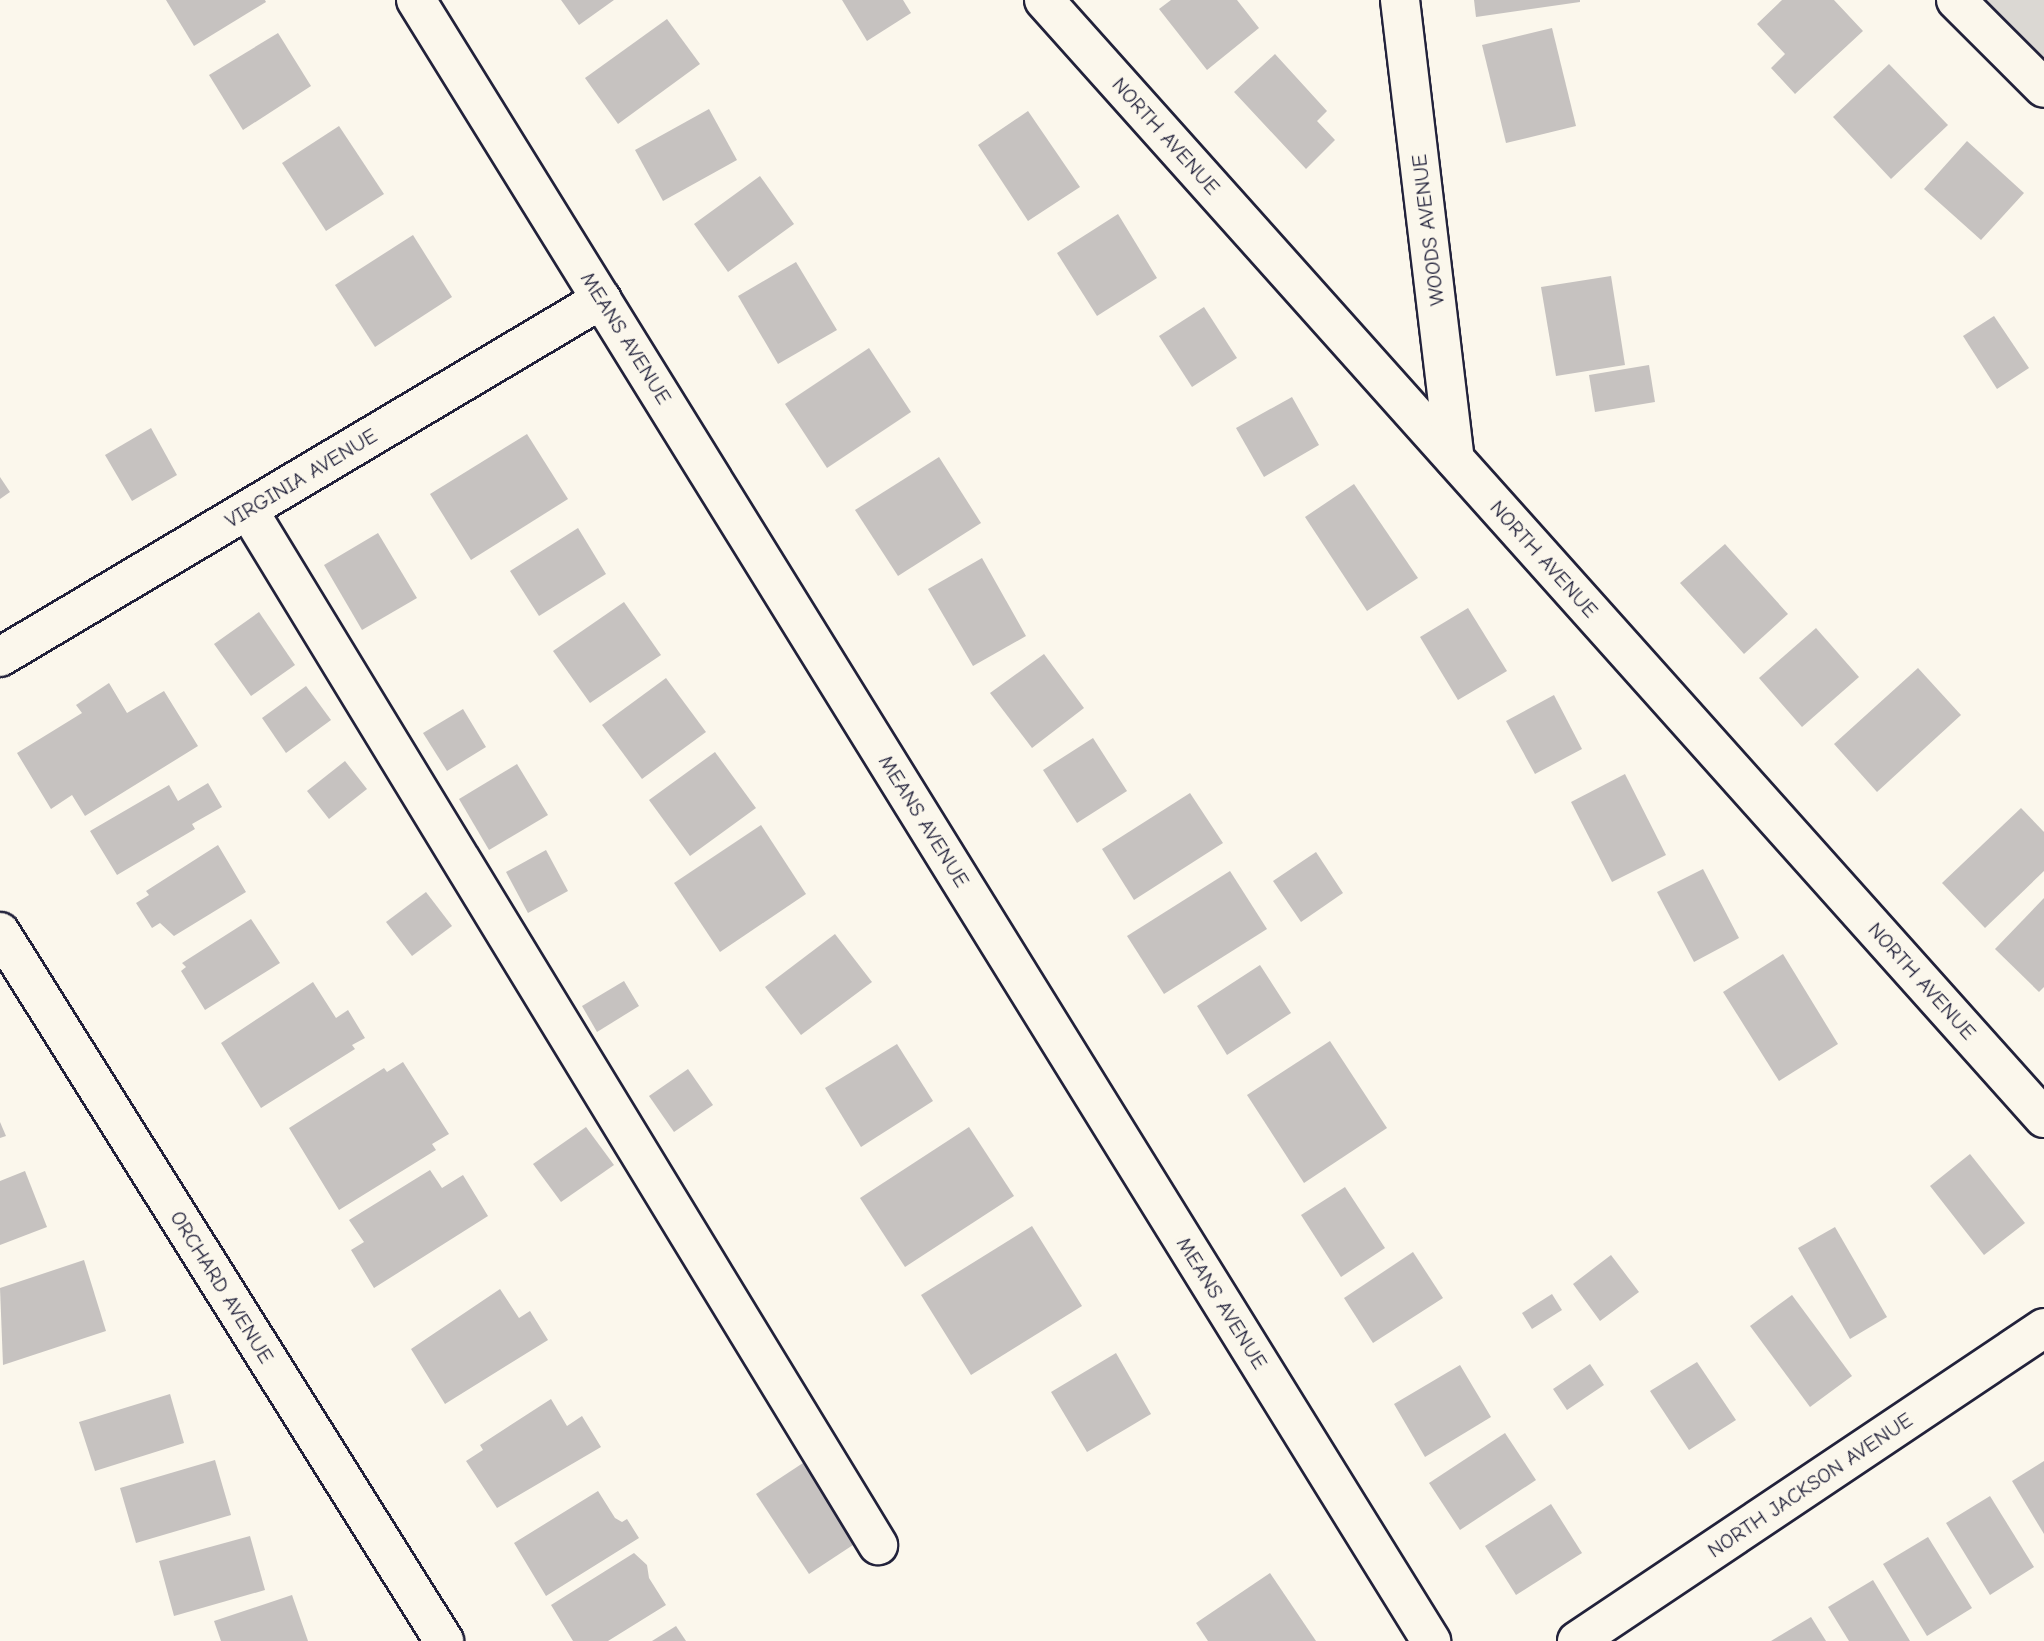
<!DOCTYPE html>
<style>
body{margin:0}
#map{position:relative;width:2044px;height:1641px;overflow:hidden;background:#fbf7ec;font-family:"Comic Neue",sans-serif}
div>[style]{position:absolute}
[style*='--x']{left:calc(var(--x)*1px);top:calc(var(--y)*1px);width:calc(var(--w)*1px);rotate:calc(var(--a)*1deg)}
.green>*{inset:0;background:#dbd8d3}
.building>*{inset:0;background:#c6c2c0}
.roads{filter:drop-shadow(2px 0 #22223b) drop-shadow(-2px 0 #22223b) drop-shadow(0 2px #22223b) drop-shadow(0 -2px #22223b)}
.minor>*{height:38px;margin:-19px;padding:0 19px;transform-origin:19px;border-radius:19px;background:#fbf7ec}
span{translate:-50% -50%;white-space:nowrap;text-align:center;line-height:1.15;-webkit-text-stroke:7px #fbf7ec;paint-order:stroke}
.street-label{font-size:21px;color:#22223b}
</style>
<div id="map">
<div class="green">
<i style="clip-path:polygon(1956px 0,2044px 0,2044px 88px)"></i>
</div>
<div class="building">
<i style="clip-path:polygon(166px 0,265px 0,266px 2px,194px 46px)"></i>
<i style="clip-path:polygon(561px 0,614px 0,579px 25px)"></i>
<i style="clip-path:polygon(842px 0,903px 0,911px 13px,867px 41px)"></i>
<i style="clip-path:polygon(1171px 0,1237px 0,1259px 28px,1207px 70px,1159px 9px)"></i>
<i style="clip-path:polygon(1474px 0,1580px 0,1580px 2px,1476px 17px)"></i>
<i style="clip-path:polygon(1782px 0,1834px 0,1863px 31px,1795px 94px,1771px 68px,1785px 54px,1757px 24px)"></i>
<i style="clip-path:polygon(667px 19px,700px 64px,618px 124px,585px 78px)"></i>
<i style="clip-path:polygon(1552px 28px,1576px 126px,1506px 143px,1482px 45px)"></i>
<i style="clip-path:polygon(278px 33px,311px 86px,243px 130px,209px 75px)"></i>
<i style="clip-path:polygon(1275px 54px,1327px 111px,1317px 121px,1335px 140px,1306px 169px,1234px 92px)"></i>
<i style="clip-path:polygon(1889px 64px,1948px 125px,1891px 179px,1833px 117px)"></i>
<i style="clip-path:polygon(709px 109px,737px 160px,663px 201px,635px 150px)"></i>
<i style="clip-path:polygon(1028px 111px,1080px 187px,1028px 221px,978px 145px)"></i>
<i style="clip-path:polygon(339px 126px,384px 194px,326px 231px,282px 163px)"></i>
<i style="clip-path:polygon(1967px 141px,2024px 193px,1981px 240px,1924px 189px)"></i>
<i style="clip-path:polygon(760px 176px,794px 224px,728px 272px,694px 224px)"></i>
<i style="clip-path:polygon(1118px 214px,1157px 278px,1097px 316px,1057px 253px)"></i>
<i style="clip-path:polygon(413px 235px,452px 297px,375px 347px,335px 285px)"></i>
<i style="clip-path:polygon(796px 262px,837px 330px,778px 364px,738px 296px)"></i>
<i style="clip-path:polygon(1611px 276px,1625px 365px,1556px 376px,1541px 287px)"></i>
<i style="clip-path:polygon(1204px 307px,1237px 358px,1192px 387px,1159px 336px)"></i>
<i style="clip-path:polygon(1994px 316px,2029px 368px,1997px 389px,1963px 336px)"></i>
<i style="clip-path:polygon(869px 348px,911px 412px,827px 468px,785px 404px)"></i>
<i style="clip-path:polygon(1649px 365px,1655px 402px,1595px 412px,1589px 375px)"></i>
<i style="clip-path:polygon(1292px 397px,1319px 445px,1264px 477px,1236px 428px)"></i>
<i style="clip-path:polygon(151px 428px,177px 475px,132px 501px,105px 455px)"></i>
<i style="clip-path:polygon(527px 434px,568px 499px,471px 560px,430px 494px)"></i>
<i style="clip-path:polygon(939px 457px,981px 523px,898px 576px,855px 510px)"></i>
<i style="clip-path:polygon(0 477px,10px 492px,0 499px)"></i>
<i style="clip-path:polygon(1354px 484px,1418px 578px,1367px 611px,1305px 517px)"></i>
<i style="clip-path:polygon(578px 528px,606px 574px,539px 616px,510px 571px)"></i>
<i style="clip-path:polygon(378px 533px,417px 598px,362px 630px,324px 565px)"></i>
<i style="clip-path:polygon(1725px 544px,1788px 614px,1744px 654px,1680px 583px)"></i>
<i style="clip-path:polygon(982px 558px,1026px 636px,973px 666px,928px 589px)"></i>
<i style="clip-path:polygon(624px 602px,661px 655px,590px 703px,553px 651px)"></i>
<i style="clip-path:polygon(1468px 608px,1507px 671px,1458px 700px,1420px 637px)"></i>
<i style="clip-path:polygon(259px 612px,295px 665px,251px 696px,214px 644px)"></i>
<i style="clip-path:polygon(1816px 628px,1859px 677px,1802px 727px,1759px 678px)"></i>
<i style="clip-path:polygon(1044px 654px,1084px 708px,1032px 748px,990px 693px)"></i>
<i style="clip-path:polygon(1918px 668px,1961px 715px,1877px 792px,1834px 744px)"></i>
<i style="clip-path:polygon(666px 678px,706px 732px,642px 779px,602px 725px)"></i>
<i style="clip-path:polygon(109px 683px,127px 713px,164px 691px,198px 746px,85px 816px,72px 795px,51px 809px,17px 753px,82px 713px,76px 705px)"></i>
<i style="clip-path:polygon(306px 686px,331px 720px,286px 753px,262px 718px)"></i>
<i style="clip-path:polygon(1554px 695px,1582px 749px,1535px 774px,1506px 721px)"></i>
<i style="clip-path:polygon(463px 709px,486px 747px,447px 771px,423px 733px)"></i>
<i style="clip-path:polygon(1093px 738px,1127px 791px,1077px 823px,1043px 770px)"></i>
<i style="clip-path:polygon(715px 752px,756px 808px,690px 856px,649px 800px)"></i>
<i style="clip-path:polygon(345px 761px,367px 789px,329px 819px,307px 791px)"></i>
<i style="clip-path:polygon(517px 764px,548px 815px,489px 850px,459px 799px)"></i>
<i style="clip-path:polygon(1625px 774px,1666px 855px,1612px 882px,1571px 802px)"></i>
<i style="clip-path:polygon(208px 783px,222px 807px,192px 824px,195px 829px,117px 875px,90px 831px,169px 785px,178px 801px)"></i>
<i style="clip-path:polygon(1190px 793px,1223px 843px,1134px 900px,1102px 849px)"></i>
<i style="clip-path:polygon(2021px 808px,2044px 832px,2044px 871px,1985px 928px,1942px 883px)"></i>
<i style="clip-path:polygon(761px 825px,806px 894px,720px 952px,674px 883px)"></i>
<i style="clip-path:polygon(218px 845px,246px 892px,174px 936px,160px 923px,152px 928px,136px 903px,149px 895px,146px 891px)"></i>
<i style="clip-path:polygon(546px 850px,568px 891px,528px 913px,506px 872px)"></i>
<i style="clip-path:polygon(1316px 852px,1343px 893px,1301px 922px,1273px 881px)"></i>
<i style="clip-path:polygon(1703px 869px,1739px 938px,1694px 962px,1657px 892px)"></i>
<i style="clip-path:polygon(1230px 871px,1267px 929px,1164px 994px,1127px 936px)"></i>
<i style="clip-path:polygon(426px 892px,452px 926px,412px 956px,386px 922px)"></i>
<i style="clip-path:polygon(2044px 898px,2044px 987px,2039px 992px,1995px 949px)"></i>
<i style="clip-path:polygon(251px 919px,280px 963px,205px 1010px,181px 971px,186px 967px,182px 963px)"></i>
<i style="clip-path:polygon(835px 934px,872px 982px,801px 1035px,765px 987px)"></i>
<i style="clip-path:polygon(1783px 954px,1838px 1044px,1779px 1081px,1723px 992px)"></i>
<i style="clip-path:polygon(1260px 965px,1291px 1013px,1227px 1055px,1197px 1006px)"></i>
<i style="clip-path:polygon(624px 981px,639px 1006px,597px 1032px,582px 1006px)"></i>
<i style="clip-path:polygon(313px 982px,336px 1018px,348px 1010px,365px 1038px,352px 1045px,355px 1049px,261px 1108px,221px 1043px)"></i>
<i style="clip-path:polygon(1330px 1041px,1387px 1128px,1304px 1183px,1247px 1095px)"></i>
<i style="clip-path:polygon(897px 1044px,933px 1101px,861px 1147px,825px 1088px)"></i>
<i style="clip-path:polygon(403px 1062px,449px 1134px,432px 1144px,436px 1150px,339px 1210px,289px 1128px,384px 1068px,387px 1072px)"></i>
<i style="clip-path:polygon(688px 1069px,713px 1105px,674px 1132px,649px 1096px)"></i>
<i style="clip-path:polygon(0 1122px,6px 1136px,0 1138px)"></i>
<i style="clip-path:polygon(586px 1127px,614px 1165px,561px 1202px,533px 1164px)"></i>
<i style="clip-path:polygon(969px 1127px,1014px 1196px,905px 1267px,860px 1198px)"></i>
<i style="clip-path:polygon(1970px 1154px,2025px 1223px,1984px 1255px,1930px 1186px)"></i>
<i style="clip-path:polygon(430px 1170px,442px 1188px,463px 1175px,488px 1216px,374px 1288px,351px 1250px,364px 1242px,349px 1220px)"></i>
<i style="clip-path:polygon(25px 1171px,47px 1227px,0 1245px,0 1181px)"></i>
<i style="clip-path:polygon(1345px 1187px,1385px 1248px,1341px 1277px,1301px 1215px)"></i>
<i style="clip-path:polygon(1032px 1226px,1082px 1306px,971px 1375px,921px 1295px)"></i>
<i style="clip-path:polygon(1835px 1227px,1887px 1317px,1850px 1339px,1798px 1248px)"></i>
<i style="clip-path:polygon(1413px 1252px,1443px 1298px,1373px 1343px,1344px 1298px)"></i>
<i style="clip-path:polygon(1611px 1255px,1639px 1292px,1600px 1321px,1573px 1284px)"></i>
<i style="clip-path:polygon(84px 1260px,106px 1331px,3px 1365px,0 1288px)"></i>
<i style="clip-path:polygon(500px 1289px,519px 1318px,530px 1311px,548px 1340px,445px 1404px,411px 1349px)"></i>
<i style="clip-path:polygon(1552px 1294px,1562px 1310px,1532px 1329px,1522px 1313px)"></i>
<i style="clip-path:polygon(1792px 1295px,1852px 1376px,1810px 1407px,1750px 1326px)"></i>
<i style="clip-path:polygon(1116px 1353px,1151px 1414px,1087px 1452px,1051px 1392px)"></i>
<i style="clip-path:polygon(1697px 1362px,1736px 1420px,1689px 1450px,1650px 1391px)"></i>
<i style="clip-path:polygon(1590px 1364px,1604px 1385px,1567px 1410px,1553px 1389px)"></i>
<i style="clip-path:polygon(1460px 1365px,1491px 1417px,1425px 1457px,1394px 1404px)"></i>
<i style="clip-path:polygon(170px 1394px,184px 1443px,95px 1471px,79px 1422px)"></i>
<i style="clip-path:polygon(551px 1399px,567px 1426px,582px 1416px,601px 1447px,497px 1508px,466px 1461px,483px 1450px,480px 1445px)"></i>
<i style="clip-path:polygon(1505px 1433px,1536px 1480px,1460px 1530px,1429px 1483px)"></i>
<i style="clip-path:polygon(215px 1460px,231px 1515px,136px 1543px,120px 1488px)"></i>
<i style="clip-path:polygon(2044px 1461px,2044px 1534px,2012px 1481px)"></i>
<i style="clip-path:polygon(803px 1463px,856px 1543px,809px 1574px,756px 1494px)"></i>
<i style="clip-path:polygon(598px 1491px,615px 1518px,622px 1522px,627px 1519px,639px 1538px,546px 1596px,514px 1543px)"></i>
<i style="clip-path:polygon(1990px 1496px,2034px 1567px,1990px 1595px,1946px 1523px)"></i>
<i style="clip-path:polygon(1551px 1504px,1582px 1553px,1516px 1595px,1485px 1546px)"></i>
<i style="clip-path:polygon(250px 1536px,265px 1590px,174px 1616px,159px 1561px)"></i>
<i style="clip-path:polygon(1928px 1537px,1972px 1608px,1927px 1636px,1883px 1564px)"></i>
<i style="clip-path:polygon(634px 1553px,647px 1565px,649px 1578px,666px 1605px,608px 1641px,573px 1641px,551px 1605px)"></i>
<i style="clip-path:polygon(1270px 1573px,1316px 1641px,1208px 1641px,1196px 1623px)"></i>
<i style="clip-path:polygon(1873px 1580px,1910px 1641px,1849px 1641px,1828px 1607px)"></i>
<i style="clip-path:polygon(292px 1595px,308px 1641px,221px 1641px,214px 1621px)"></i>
<i style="clip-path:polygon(1811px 1617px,1826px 1641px,1771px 1641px)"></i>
<i style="clip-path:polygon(676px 1626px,686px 1641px,652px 1641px)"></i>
</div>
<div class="roads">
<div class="minor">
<i style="--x:416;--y:0;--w:1930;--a:58.26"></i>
<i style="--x:1044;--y:0;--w:1500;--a:48.19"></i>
<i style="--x:1400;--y:0;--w:462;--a:83.2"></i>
<i style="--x:1956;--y:0;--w:124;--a:45"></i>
<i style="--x:248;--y:510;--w:1212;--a:58.67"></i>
<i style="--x:0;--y:657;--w:700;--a:-30.74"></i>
<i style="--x:0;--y:932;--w:837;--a:57.94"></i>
<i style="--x:1577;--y:1641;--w:562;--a:-33.83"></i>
</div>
</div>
<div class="street-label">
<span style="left:1166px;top:136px;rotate:48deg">NORTH AVENUE</span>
<span style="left:1428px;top:230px;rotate:-97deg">WOODS AVENUE</span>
<span style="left:626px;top:338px;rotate:58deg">MEANS AVENUE</span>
<span style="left:301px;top:478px;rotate:-31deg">VIRGINIA AVENUE</span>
<span style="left:1544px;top:559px;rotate:48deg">NORTH AVENUE</span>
<span style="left:924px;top:821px;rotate:58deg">MEANS AVENUE</span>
<span style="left:1922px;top:981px;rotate:48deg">NORTH AVENUE</span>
<span style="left:222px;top:1287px;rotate:58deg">ORCHARD AVENUE</span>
<span style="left:1222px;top:1303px;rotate:58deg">MEANS AVENUE</span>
<span style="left:1810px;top:1485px;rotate:-34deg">NORTH JACKSON AVENUE</span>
</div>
</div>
